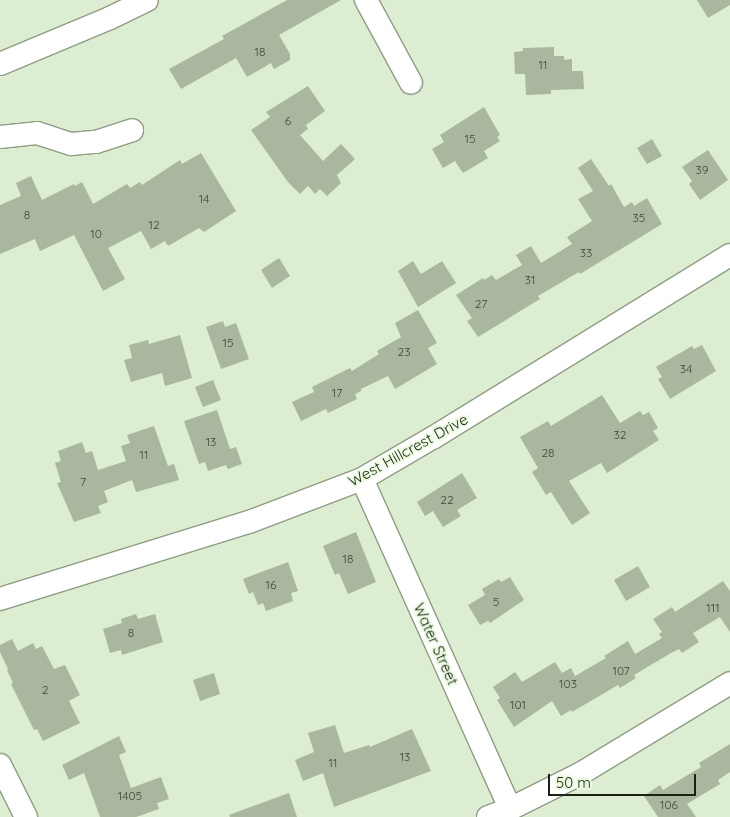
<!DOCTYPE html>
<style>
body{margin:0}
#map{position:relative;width:730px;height:817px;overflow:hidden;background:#ddedd2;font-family:Quicksand,sans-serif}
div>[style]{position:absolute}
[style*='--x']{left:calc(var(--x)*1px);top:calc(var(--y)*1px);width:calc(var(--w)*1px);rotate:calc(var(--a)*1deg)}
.building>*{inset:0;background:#a8b79d}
.roads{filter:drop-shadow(1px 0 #8d9d83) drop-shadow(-1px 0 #8d9d83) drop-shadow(0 1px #8d9d83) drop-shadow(0 -1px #8d9d83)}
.minor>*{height:22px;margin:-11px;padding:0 11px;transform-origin:11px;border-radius:11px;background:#fff}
span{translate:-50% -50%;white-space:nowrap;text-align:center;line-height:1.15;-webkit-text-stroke:4px #eafbdf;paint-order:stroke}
.number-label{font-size:12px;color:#3e4638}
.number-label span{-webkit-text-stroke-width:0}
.street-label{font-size:15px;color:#1b2117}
.scale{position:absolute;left:548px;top:774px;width:148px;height:22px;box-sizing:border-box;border:2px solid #1b2117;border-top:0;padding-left:6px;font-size:15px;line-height:18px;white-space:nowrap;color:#1b2117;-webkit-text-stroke:4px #eafbdf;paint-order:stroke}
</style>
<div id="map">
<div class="building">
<i style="clip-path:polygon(287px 0,341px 0,279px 35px,290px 54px,290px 60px,274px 69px,271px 63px,247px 77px,236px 58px,181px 89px,169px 69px,224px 39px,222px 36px)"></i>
<i style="clip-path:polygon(697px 0,730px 0,730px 5px,708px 18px)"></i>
<i style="clip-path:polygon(554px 47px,554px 56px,564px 56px,564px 60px,572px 59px,572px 71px,583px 71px,584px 89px,551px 90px,551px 94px,526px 95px,525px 74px,515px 74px,514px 52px,523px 51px,523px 48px)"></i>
<i style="clip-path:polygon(308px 86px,325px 111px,306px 125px,308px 129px,300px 135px,323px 161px,341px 144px,355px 159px,337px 175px,341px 183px,327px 196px,320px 189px,315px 194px,308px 186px,300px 194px,288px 182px,251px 130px,270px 117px,266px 112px)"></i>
<i style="clip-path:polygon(484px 107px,500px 135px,497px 137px,500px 141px,484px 151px,488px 158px,463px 173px,455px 161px,443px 168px,432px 149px,444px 142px,440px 135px)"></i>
<i style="clip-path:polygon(652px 139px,662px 156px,647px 164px,637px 148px)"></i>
<i style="clip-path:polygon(708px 150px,728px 180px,700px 200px,689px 184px,692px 181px,682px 167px)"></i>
<i style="clip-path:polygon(201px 153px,236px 211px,204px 232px,199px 228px,168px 246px,165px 241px,151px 249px,141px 231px,108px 248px,125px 279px,103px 291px,74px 235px,40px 251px,35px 239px,0 254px,0 205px,21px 196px,16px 183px,31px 176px,42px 200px,74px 184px,75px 186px,82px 182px,93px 204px,127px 184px,130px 188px,140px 182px,142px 185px,180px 160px,182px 164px)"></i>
<i style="clip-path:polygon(591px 159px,609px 186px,611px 184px,624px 207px,632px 202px,634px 206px,647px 198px,662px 224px,580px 274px,579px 272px,538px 296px,540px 299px,478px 337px,467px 321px,472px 318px,456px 295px,483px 278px,484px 280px,492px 275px,496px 280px,522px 265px,516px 255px,531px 246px,541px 263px,572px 244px,567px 237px,592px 221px,578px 199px,593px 191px,578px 168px)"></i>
<i style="clip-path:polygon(279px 258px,290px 276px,272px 288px,261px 270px)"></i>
<i style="clip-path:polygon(413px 261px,421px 274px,442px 261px,456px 283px,418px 307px,398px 271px)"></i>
<i style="clip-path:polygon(418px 310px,437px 343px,428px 348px,437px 364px,395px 389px,388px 376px,361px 389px,361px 391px,355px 394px,357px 399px,328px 413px,326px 409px,301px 421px,292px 402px,314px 392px,312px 387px,350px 368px,352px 371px,379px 354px,377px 351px,401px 337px,395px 323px)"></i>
<i style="clip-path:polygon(223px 321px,225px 327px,236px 323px,249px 359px,221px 369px,206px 327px)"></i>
<i style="clip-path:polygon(180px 335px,192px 378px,165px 386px,162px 373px,131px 382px,124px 360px,132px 358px,129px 345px,148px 340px,149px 344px)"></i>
<i style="clip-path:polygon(702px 345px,716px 371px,670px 399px,658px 379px,662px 377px,656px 367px,692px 346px,694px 349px)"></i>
<i style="clip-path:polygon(213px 380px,221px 400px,203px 407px,195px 387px)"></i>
<i style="clip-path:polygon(602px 395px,620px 423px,640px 411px,643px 415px,649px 412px,658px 428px,653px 431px,659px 440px,607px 473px,601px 463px,569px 481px,590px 513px,572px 525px,551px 492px,546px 495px,532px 472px,538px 468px,520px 437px,548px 421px,551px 426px)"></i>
<i style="clip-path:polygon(217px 410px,230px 449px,236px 447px,242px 464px,228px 469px,226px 465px,208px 471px,205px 462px,199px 464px,184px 421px)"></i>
<i style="clip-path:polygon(154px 426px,168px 466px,174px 464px,179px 480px,136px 492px,132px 480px,104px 491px,108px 502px,98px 506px,101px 513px,74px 522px,57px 483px,61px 482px,55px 463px,61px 461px,58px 451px,82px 442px,86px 453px,92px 451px,98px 470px,126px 461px,121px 446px,130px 443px,127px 435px)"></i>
<i style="clip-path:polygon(462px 473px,477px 498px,457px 510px,461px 516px,443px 527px,433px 511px,425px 516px,417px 502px)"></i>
<i style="clip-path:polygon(356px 532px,376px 582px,348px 594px,339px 573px,335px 575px,323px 546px)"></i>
<i style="clip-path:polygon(288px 562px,298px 591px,291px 593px,293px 601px,266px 611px,263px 603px,258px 605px,253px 592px,249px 594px,243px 579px)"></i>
<i style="clip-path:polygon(638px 566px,650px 587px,626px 601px,614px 580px)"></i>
<i style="clip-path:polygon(510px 577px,524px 600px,490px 623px,488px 621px,480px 625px,468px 605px,485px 595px,482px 589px,499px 579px,501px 582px)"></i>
<i style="clip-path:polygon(723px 581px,730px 591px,730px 632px,720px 617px,693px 633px,699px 642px,682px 653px,679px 649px,671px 653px,634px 675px,636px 678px,620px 688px,618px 685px,572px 712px,571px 710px,561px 716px,552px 701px,514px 727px,497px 700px,500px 698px,493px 687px,515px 672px,522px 682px,555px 662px,562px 673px,571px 668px,575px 676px,606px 658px,604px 656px,628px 641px,635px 654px,662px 638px,659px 634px,662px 632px,653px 619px,672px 607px,675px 612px)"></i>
<i style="clip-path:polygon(136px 614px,138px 619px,155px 614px,163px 642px,122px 655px,121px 650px,110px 653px,103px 629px,122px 623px,121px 619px)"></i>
<i style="clip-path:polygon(12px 639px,18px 651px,33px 643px,36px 649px,42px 646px,54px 669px,65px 665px,80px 695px,69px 701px,80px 723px,43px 741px,37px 729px,34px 730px,11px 684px,13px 683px,7px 670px,8px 669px,0 652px,0 645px)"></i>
<i style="clip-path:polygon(214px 673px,220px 694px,200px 701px,193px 680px)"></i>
<i style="clip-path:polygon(335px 725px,344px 753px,369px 745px,370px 747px,412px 729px,431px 771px,334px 807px,323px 773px,303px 781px,295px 760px,314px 752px,308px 733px)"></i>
<i style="clip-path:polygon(119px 736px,126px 752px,119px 755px,131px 788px,161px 777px,169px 799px,157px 803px,159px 809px,136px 817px,100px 817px,84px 773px,69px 780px,62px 765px)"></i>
<i style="clip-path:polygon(730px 744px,730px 772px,718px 780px,720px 784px,687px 804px,696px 817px,658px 817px,644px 796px,660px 785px,663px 790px,701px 767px,699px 763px)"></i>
<i style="clip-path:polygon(289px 793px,297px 817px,230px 817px,229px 815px)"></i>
</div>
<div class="roads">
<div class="minor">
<i style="--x:366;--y:0;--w:94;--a:61.5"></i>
<i style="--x:0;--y:64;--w:119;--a:-22.7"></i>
<i style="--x:110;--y:18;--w:41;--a:-25.9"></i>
<i style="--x:0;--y:137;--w:37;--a:-6"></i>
<i style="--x:37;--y:133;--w:36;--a:18"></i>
<i style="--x:71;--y:144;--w:25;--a:-5"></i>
<i style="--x:96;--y:142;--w:38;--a:-18"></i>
<i style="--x:362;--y:479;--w:362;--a:65.8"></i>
<i style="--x:0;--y:599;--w:261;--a:-17.2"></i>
<i style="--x:249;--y:522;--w:121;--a:-20.8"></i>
<i style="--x:362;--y:479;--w:83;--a:-30.3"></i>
<i style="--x:434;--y:437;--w:347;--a:-31.6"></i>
<i style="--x:0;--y:765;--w:58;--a:63.4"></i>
<i style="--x:488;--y:817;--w:23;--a:-20"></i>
<i style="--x:510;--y:809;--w:78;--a:-26.6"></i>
<i style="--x:580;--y:774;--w:175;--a:-31.2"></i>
</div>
</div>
<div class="number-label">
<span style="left:260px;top:52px">18</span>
<span style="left:543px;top:65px">11</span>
<span style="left:288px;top:121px">6</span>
<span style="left:470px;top:139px">15</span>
<span style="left:702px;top:170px">39</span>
<span style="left:204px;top:199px">14</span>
<span style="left:27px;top:215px">8</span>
<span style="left:639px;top:218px">35</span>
<span style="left:154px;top:225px">12</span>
<span style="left:96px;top:234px">10</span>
<span style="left:586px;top:253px">33</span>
<span style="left:530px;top:280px">31</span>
<span style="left:481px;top:304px">27</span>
<span style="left:228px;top:343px">15</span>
<span style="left:404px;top:352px">23</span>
<span style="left:686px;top:369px">34</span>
<span style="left:337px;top:393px">17</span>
<span style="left:620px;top:435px">32</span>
<span style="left:211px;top:442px">13</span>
<span style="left:548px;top:453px">28</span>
<span style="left:144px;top:455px">11</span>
<span style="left:83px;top:482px">7</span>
<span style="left:447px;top:500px">22</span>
<span style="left:348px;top:559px">18</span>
<span style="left:271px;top:585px">16</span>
<span style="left:496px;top:602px">5</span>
<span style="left:713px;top:608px">111</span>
<span style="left:131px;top:633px">8</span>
<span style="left:621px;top:671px">107</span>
<span style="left:568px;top:684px">103</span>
<span style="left:45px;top:690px">2</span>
<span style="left:518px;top:705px">101</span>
<span style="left:405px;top:757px">13</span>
<span style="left:333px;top:763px">11</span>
<span style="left:130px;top:796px">1405</span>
<span style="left:669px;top:805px">106</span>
</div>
<div class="street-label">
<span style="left:408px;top:450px;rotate:-29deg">West Hillcrest Drive</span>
<span style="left:436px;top:644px;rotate:66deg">Water Street</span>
</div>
<div class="scale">50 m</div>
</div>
